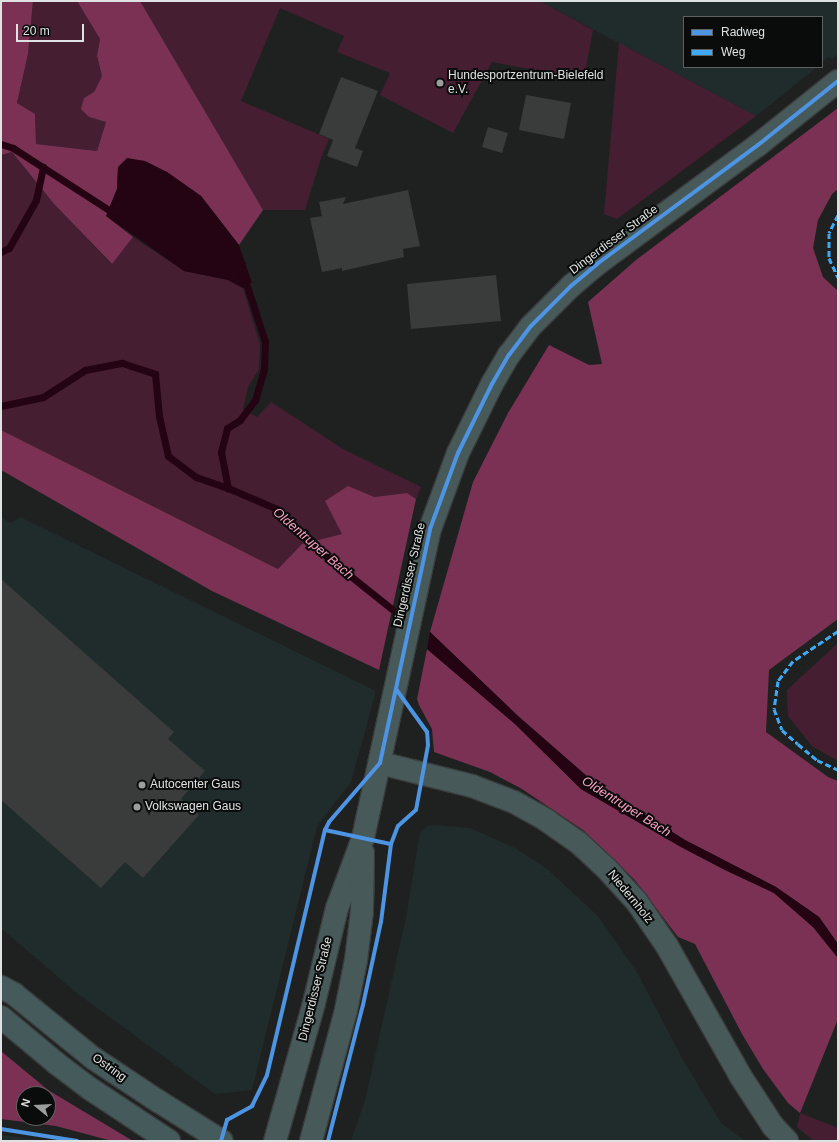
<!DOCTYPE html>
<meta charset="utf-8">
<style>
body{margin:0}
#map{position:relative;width:839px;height:1142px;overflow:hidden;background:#1f2121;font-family:Arial,sans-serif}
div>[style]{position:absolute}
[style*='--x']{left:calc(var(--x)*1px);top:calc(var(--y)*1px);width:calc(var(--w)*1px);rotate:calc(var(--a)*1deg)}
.built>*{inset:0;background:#202b2b}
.green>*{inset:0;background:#461e31}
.forest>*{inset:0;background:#7a3153}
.water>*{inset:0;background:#240312}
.stream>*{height:7px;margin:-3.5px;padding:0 3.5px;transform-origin:3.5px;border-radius:3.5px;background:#240312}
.building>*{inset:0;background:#3a3b3b}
.roads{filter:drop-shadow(1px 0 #3a3c3c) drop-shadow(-1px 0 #3a3c3c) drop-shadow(0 1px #3a3c3c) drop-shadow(0 -1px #3a3c3c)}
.minor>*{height:22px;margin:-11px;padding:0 11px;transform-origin:11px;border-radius:11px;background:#48595a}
.secondary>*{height:22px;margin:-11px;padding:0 11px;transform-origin:11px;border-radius:11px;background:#455a5b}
.quiet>*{height:3px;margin-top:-1.5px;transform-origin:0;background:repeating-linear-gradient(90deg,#3fa9f5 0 6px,transparent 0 9px)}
.cycleway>*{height:4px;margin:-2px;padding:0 2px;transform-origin:2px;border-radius:2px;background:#4d94e3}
.dots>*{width:11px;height:11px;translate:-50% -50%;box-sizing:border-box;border:2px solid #0a0b0b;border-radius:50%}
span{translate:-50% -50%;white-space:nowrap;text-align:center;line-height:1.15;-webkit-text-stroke:4px #0a0b0b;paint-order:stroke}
.poi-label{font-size:12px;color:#dfe2e2}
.left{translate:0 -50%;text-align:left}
.street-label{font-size:12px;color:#dfe2e2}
.water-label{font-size:13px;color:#fd9ec4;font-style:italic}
.frame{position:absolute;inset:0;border:2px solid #dfe2e2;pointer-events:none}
.legend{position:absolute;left:683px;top:16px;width:140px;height:52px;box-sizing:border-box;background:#0a0b0b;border:1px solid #5f6161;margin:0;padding:5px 7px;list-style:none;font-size:12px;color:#dfe2e2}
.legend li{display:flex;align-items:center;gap:8px;height:20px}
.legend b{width:20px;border:1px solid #5f6161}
.north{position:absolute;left:16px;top:1086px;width:40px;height:40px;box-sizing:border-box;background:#0a0b0b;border:1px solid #5f6161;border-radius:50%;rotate:288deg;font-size:11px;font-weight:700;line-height:16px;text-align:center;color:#dfe2e2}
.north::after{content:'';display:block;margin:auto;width:14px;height:18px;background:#9c9e9e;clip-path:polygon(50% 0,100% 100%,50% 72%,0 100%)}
.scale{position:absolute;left:16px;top:24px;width:68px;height:18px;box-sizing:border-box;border:2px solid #dfe2e2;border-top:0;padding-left:5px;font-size:12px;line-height:14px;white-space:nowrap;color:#dfe2e2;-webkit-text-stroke:3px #0a0b0b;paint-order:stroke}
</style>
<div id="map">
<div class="built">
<i style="clip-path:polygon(540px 1px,838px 1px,838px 54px,832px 59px,828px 57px,822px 62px,822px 17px,684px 17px,684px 67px,817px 67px,756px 116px)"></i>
<i style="clip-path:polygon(1px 517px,10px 523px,20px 517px,376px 691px,351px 782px,317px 826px,252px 1090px,215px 1094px,78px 994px,1px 928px)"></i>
<i style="clip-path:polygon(436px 825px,470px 828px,515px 848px,547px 869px,598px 916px,638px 974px,682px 1058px,721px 1123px,745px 1141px,351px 1141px,365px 1100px,406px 918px,420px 833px,427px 826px)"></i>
<i style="clip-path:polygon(1px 1135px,25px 1138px,45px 1141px,1px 1141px)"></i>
</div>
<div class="green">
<i style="clip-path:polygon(33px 1px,77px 1px,100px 39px,97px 56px,102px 76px,94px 92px,84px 98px,89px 117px,106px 122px,97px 151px,36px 144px,35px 115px,17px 103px,28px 54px)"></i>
<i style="clip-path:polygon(140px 1px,540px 1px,593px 30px,584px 79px,492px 62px,453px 133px,380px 95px,390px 73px,337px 52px,344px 36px,280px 8px,241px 101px,329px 139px,320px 161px,305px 210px,263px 210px)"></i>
<i style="clip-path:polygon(619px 43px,756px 116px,617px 219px,604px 214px)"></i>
<i style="clip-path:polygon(12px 152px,54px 204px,111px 264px,133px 237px,184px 271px,228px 280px,243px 288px,260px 345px,259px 369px,248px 387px,243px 409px,257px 417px,271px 402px,343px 449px,421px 487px,416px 499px,407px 493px,374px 497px,342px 534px,302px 544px,278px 569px,1px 430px,1px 155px)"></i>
<i style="clip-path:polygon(838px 643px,838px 761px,812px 746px,788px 716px,787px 690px)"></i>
<i style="clip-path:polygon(800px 1113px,838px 1128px,838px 1141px,814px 1141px,797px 1127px)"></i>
</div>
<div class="forest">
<i style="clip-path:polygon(1px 1px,33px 1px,28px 54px,17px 103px,35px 114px,36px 144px,97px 151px,106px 122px,89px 117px,81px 109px,84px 98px,94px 92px,102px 76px,97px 56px,100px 39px,77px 1px,140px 1px,263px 210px,239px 245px,201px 196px,167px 172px,118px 167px,117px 189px,106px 216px,133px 237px,112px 264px,54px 204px,12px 152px,1px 155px)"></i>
<i style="clip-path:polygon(838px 108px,838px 189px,832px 194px,818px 220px,813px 248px,823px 277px,838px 291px,838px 619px,769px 670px,766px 732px,828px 777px,838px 781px,838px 944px,819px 917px,776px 887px,685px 840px,597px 785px,518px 716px,430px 632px,473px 482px,508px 413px,549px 345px,589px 365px,602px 364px,588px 302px,636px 260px)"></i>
<i style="clip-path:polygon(1px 430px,278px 569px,302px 544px,342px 534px,325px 501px,348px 486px,374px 497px,407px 493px,416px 499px,379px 670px,212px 591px,1px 470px)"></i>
<i style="clip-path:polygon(427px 649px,515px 724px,581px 789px,681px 847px,725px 870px,774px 893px,813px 927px,838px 958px,838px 1019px,800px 1113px,788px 1103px,763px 1069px,742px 1034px,695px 944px,678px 937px,634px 879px,583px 830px,522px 789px,490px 772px,434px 752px,432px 729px,419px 705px,417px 699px)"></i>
<i style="clip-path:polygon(evenodd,1px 1051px,48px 1090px,133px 1141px,112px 1141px,56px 1126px,1px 1119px,1px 1051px,24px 1094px,48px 1094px,48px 1118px,24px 1118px,24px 1094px)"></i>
</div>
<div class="water">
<i style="clip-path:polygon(127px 158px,145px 161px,167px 172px,201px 196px,239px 245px,252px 283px,246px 283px,243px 288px,228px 280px,184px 271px,106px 216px,117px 189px,118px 167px)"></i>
<i style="clip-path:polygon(430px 632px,518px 716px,597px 785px,685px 840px,776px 887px,819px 917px,838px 944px,838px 958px,813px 927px,774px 893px,725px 870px,681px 847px,581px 789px,515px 724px,427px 649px)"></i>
</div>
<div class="stream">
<i style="--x:1;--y:144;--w:13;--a:18"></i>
<i style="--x:13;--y:148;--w:114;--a:32.9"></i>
<i style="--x:109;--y:210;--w:10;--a:17"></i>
<i style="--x:1;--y:252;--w:9;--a:-27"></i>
<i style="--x:9;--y:248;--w:55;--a:-60.6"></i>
<i style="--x:36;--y:200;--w:34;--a:-78"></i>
<i style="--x:241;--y:275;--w:9;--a:58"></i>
<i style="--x:246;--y:283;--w:62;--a:72.1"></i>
<i style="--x:265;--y:342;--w:27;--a:92"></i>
<i style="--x:264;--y:369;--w:32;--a:106"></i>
<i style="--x:255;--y:400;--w:25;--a:127"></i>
<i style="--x:240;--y:420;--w:15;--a:148"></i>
<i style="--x:227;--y:428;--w:25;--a:104"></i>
<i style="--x:221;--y:452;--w:37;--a:79"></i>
<i style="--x:228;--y:488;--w:53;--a:23.2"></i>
<i style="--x:277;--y:509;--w:71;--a:43.9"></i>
<i style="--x:328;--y:558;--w:82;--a:38.6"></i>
<i style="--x:1;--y:406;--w:43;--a:-12.1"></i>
<i style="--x:43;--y:397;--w:50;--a:-32.7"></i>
<i style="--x:85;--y:370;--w:38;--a:-11"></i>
<i style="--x:122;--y:363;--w:35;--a:18"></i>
<i style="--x:155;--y:374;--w:42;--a:84.6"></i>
<i style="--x:159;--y:416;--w:41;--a:77.3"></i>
<i style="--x:168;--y:456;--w:35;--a:37"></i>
<i style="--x:196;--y:477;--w:34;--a:19"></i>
</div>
<div class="building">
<i style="clip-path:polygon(341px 77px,378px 91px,355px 148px,363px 151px,357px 167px,327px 156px,333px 140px,319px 134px)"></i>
<i style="clip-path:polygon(526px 95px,571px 103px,564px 139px,519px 130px)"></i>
<i style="clip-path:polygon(488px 127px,508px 133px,502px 153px,482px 147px)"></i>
<i style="clip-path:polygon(408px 190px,420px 246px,403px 249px,404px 257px,342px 271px,342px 268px,322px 272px,310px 218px,322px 216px,319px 202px,346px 197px,343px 204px)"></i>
<i style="clip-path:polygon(496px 275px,501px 321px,411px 329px,407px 284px)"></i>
<i style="clip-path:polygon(1px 579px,174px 732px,168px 739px,205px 771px,181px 799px,199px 815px,143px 878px,125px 862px,101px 888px,1px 800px)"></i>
</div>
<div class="roads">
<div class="minor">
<i style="--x:380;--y:763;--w:95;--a:14"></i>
<i style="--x:472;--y:786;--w:45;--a:20.9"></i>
<i style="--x:514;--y:802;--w:37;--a:29"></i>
<i style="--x:546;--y:820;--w:40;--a:34.9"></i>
<i style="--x:579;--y:843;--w:37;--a:43"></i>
<i style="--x:606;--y:868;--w:46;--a:47.6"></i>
<i style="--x:637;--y:902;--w:53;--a:55.7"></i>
<i style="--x:667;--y:946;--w:150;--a:60.5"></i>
<i style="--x:741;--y:1077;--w:59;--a:56.9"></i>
<i style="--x:773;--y:1126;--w:21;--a:47"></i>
<i style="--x:275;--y:1141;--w:143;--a:-74.2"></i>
<i style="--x:314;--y:1003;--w:98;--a:-76.4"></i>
<i style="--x:337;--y:908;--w:75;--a:-69.6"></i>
<i style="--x:363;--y:838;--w:316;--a:-77.8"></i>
<i style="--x:430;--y:529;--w:81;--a:-69.8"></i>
<i style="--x:458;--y:453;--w:77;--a:-63.8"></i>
<i style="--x:492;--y:384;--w:34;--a:-60"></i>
<i style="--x:509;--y:355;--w:36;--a:-53"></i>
<i style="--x:531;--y:326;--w:57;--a:-45"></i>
<i style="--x:571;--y:286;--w:34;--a:-40"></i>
<i style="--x:597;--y:264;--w:200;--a:-36.5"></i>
<i style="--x:758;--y:145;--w:102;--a:-38.7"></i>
<i style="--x:311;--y:1141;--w:136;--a:-75"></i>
<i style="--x:346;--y:1010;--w:51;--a:-78.7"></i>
<i style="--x:356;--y:960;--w:49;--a:-83"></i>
<i style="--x:362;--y:911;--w:58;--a:-89"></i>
</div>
<div class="secondary">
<i style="--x:1;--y:987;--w:15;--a:28"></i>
<i style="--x:14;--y:994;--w:102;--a:39"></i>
<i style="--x:93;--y:1058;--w:78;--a:33.5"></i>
<i style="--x:158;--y:1101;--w:75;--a:32"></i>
<i style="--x:1;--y:1017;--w:72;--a:39.9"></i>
<i style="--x:56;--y:1063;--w:41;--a:37.1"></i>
<i style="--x:89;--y:1088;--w:96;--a:33.5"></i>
</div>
</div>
<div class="quiet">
<i style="--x:838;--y:215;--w:20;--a:117"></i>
<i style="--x:829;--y:233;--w:25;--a:90"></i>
<i style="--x:829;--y:258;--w:21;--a:65"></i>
<i style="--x:838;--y:631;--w:54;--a:146.3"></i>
<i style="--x:793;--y:661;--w:25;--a:127"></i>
<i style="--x:778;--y:681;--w:28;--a:98"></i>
<i style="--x:774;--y:709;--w:22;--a:69"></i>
<i style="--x:782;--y:730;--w:21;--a:41"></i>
<i style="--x:798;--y:744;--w:25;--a:40"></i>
<i style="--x:817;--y:760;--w:23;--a:25"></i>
</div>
<div class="cycleway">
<i style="--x:325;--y:830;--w:67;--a:12"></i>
<i style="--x:1;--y:1129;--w:77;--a:9"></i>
<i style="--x:221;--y:1141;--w:22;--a:-74"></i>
<i style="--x:227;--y:1120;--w:29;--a:-29"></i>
<i style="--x:252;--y:1106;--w:34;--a:-64"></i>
<i style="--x:267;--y:1075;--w:252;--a:-76.7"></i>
<i style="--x:325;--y:830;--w:9;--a:-63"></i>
<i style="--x:329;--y:822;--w:78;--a:-49.2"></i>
<i style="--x:380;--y:763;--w:239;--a:-77.9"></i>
<i style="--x:430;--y:529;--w:81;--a:-69.8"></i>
<i style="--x:458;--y:453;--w:77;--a:-63.8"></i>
<i style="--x:492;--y:384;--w:34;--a:-60"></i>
<i style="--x:509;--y:355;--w:36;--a:-53"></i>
<i style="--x:531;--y:326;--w:57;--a:-45"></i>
<i style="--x:571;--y:286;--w:34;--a:-40"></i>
<i style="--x:597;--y:264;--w:200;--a:-36.5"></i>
<i style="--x:758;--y:145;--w:102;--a:-38.7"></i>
<i style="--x:328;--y:1141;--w:140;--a:-75.6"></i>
<i style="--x:363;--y:1005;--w:85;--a:-77.8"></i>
<i style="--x:381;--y:922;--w:79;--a:-82.7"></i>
<i style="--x:391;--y:844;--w:19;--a:-69"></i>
<i style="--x:398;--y:826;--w:24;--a:-42"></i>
<i style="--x:416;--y:810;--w:66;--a:-79.5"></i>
<i style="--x:428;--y:745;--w:13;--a:-94"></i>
<i style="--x:427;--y:732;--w:53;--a:-125.8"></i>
</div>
<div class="dots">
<i style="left:440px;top:83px;background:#9c9e9e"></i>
<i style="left:142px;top:785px;background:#9c9e9e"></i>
<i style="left:137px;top:807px;background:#9c9e9e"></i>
</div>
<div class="poi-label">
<span class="left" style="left:448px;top:83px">Hundesportzentrum-Bielefeld<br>e.V.</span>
<span class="left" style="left:150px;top:785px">Autocenter Gaus</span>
<span class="left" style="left:145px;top:807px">Volkswagen Gaus</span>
</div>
<div class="street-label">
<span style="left:614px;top:240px;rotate:-37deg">Dingerdisser Straße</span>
<span style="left:410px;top:575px;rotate:-77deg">Dingerdisser Straße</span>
<span style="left:630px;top:897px;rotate:51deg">Niedernholz</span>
<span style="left:316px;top:989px;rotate:-76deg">Dingerdisser Straße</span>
<span style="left:109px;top:1068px;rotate:35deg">Ostring</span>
</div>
<div class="water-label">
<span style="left:313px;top:544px;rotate:41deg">Oldentruper Bach</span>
<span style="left:626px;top:807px;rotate:32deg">Oldentruper Bach</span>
</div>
<div class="frame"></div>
<ul class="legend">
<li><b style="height:5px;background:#4d94e3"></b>Radweg</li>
<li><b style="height:5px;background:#3fa9f5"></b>Weg</li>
</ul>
<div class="north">N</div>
<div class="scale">20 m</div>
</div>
